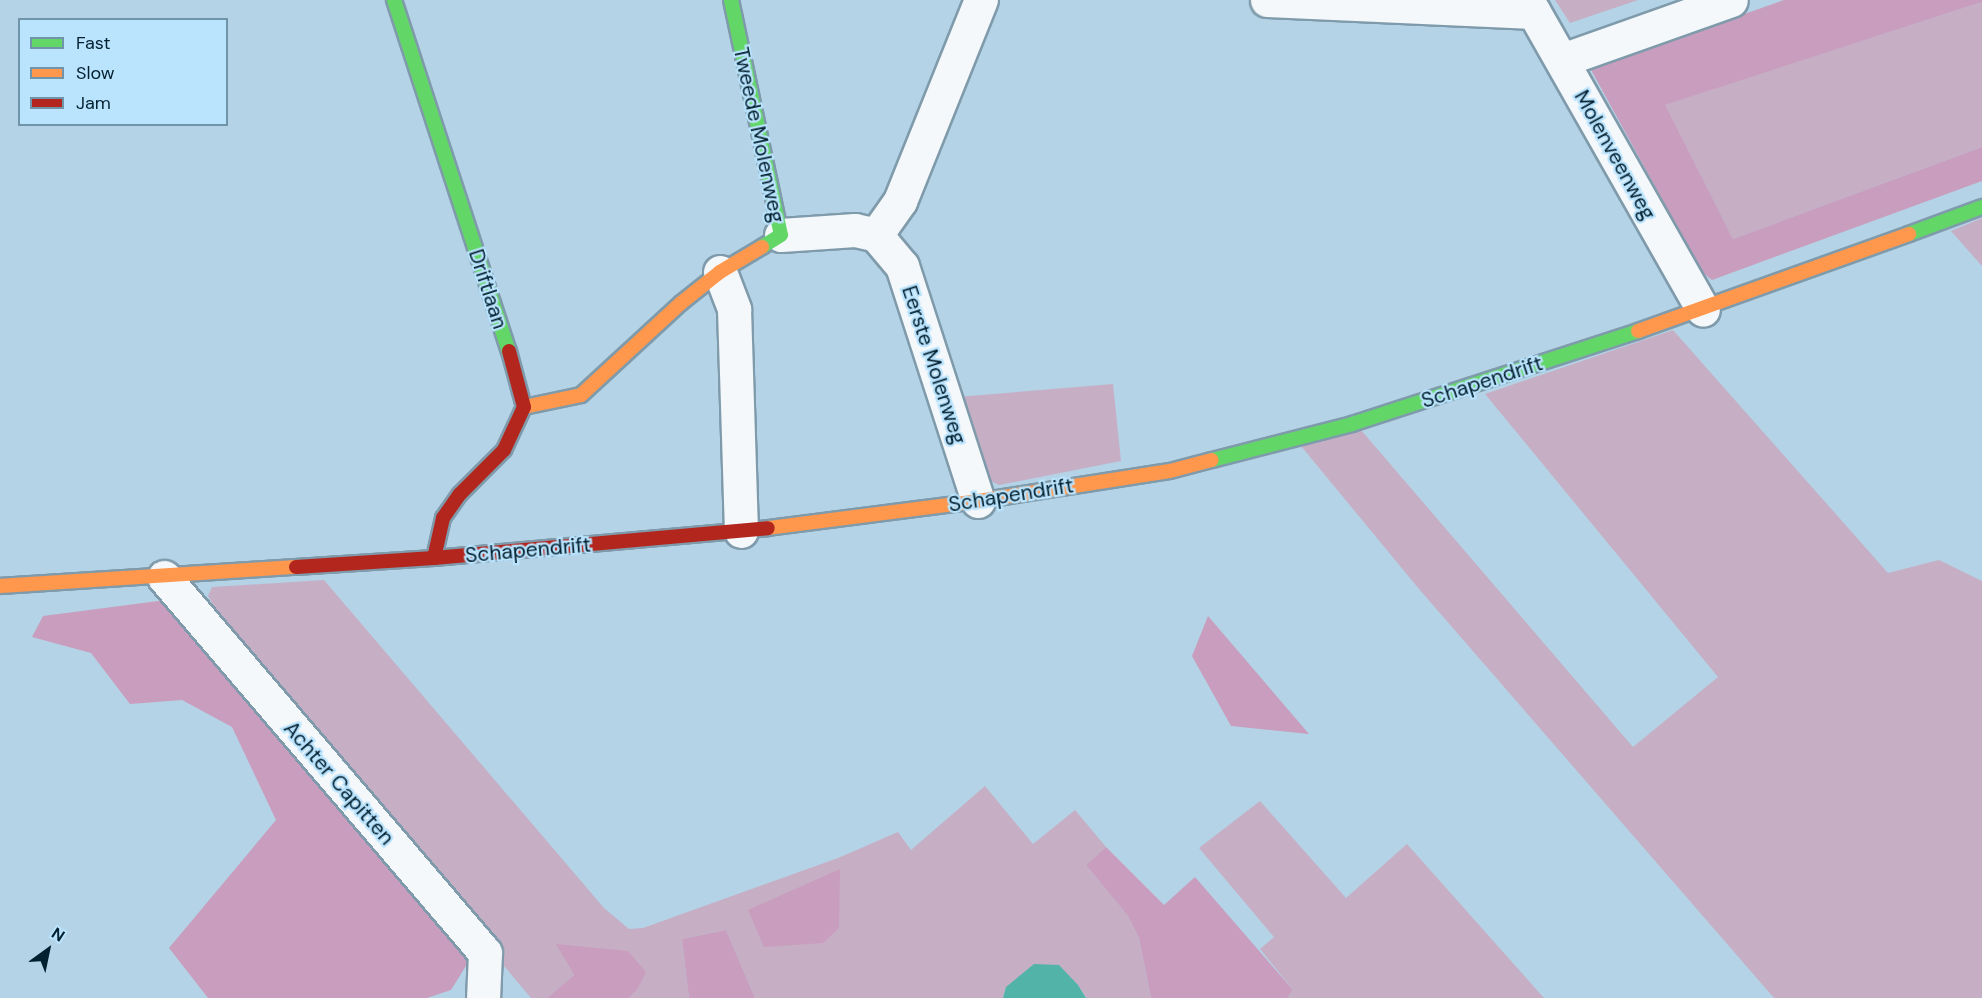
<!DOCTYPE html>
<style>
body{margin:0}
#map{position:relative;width:1982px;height:998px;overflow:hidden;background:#b4d3e6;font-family:"DM Sans",sans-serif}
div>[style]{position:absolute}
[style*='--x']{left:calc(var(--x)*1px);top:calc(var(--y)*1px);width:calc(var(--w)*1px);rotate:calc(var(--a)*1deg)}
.green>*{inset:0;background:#c6afc5}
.forest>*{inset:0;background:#c99dbd}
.water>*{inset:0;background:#52b4a8}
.roads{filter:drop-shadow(2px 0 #7f9bab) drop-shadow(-2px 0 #7f9bab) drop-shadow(0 2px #7f9bab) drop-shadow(0 -2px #7f9bab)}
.street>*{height:33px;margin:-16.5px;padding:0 16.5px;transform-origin:16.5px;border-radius:16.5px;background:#f4f8fb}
.fast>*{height:14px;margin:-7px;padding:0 7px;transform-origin:7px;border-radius:7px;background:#63d668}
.slow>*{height:14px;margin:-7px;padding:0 7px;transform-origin:7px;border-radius:7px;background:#ff974d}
.jam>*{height:14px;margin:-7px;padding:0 7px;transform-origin:7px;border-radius:7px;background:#b3261e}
span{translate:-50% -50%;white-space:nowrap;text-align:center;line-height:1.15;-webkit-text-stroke:4.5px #bae3fd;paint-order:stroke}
.street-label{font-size:21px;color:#02202f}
.legend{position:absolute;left:18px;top:18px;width:210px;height:108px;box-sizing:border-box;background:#bae3fd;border:2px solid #7095ab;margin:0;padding:8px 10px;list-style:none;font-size:18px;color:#02202f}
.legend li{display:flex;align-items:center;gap:12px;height:30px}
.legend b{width:30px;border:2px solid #7095ab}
.north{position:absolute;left:18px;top:920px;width:60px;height:60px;-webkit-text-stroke:4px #bae3fd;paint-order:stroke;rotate:33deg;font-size:16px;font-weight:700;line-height:24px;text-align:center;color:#02202f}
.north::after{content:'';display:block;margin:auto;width:21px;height:27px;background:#02202f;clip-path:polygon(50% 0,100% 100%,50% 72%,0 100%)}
</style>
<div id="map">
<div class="green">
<i style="clip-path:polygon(1555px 0,1638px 0,1570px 23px)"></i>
<i style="clip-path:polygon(1982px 2px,1982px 147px,1733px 239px,1664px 105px)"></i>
<i style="clip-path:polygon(1982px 218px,1982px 266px,1951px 231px)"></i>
<i style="clip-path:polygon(1673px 330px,1888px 573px,1939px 560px,1982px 581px,1982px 998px,1774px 998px,1419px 589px,1301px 446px,1361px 430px,1633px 747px,1718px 677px,1485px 394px)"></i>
<i style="clip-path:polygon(1113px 384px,1121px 461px,999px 485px,976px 474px,957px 397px)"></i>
<i style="clip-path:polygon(324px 580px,604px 908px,629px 929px,643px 928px,838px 858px,898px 832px,911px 850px,985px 786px,1033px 844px,1075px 810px,1106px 847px,1086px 865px,1128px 916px,1139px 938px,1151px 998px,1086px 998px,1078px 985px,1006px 987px,1003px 998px,755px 998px,726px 930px,682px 939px,689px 998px,629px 998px,637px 990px,557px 945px,574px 975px,547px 998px,531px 998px,240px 652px,208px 596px,212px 587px)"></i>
<i style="clip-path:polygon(1260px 801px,1346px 898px,1407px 844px,1544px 998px,1287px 998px,1293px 990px,1260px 949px,1274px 937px,1199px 848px)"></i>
</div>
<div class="forest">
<i style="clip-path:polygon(1784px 0,1982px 0,1982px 2px,1665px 105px,1733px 239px,1982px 147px,1982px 181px,1712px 280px,1702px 272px,1590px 68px)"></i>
<i style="clip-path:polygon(166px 600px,474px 953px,451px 990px,427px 998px,208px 998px,169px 948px,276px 820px,232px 727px,182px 700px,130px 704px,91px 653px,32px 637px,43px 616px)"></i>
<i style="clip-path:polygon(1208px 616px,1309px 734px,1231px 726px,1192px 656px)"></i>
<i style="clip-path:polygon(1106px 847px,1164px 905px,1195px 877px,1293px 990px,1287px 998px,1151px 998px,1139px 938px,1128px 916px,1086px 865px)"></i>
<i style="clip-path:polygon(840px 869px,839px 928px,823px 943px,764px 947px,748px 910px)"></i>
<i style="clip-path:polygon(726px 930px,755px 998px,689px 998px,682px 939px)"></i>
<i style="clip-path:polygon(556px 944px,628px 951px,646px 972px,637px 990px,629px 998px,547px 998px,574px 975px)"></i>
</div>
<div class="water">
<i style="clip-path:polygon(1034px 964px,1059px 965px,1078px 985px,1086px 998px,1003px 998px,1006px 987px)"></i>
</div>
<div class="roads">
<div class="street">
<i style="--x:1267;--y:0;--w:267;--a:2.6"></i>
<i style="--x:1527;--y:0;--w:356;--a:60.4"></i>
<i style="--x:1562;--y:60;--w:179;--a:-19.5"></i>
<i style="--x:781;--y:235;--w:74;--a:-3.9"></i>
<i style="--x:855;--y:230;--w:22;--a:13"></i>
<i style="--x:720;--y:272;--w:40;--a:69"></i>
<i style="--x:734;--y:309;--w:222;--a:88.2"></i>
<i style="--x:978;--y:501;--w:247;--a:-107.9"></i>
<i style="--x:902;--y:266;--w:40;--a:-130"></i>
<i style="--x:876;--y:235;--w:42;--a:-54.8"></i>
<i style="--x:900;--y:201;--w:217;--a:-68.1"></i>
<i style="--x:164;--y:577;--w:494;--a:49.5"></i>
<i style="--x:485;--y:953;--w:45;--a:92.5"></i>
</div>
<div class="fast">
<i style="--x:394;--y:0;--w:369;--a:71.9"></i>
<i style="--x:731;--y:0;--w:240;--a:78"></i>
<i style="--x:781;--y:235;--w:22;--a:148"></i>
<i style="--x:1909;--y:234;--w:78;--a:-20.3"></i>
<i style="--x:1212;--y:460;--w:145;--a:-14.4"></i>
<i style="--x:1352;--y:424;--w:301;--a:-18"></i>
</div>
<div class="slow">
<i style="--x:1638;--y:331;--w:288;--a:-19.7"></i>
<i style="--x:524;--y:407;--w:58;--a:-11.9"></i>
<i style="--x:581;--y:395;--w:136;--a:-42.6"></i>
<i style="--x:681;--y:303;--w:50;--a:-38.5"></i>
<i style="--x:720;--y:272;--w:49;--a:-30.8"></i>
<i style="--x:768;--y:528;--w:212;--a:-7.3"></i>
<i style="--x:978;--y:501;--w:194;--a:-8.9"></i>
<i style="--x:1170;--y:471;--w:43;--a:-14.7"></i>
<i style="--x:0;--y:586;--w:297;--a:-3.7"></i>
</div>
<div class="jam">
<i style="--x:434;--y:558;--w:41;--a:-77.3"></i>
<i style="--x:443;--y:518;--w:29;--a:-55"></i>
<i style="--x:460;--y:494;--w:62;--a:-45"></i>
<i style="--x:504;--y:450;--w:47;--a:-65.1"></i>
<i style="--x:524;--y:407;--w:58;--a:-105"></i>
<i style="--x:296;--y:567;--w:138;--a:-3.7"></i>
<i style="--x:434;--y:558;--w:335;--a:-5.1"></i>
</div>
</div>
<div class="street-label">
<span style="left:759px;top:135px;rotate:78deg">Tweede Molenweg</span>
<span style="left:1615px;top:155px;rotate:61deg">Molenveenweg</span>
<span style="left:488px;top:289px;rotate:72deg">Driftlaan</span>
<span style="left:934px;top:365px;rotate:72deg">Eerste Molenweg</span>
<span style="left:1482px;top:382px;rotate:-18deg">Schapendrift</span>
<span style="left:1011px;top:495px;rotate:-9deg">Schapendrift</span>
<span style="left:528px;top:550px;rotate:-5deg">Schapendrift</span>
<span style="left:339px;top:783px;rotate:49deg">Achter Capitten</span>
</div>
<ul class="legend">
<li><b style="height:8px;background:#63d668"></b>Fast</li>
<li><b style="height:8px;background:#ff974d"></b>Slow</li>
<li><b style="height:8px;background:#b3261e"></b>Jam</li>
</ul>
<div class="north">N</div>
</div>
